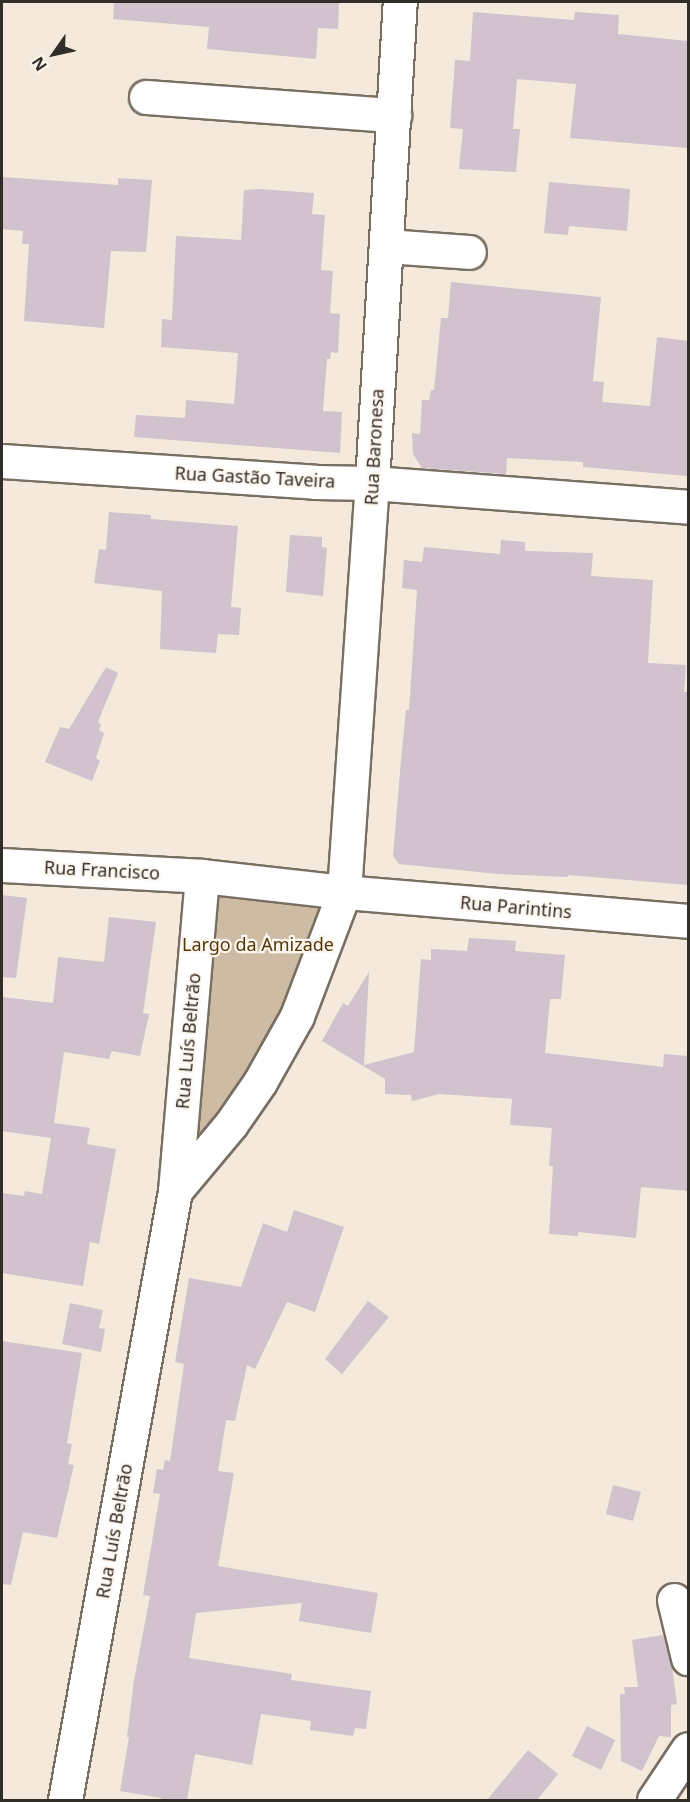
<!DOCTYPE html>
<meta charset="utf-8">
<style>
body{margin:0}
#map{position:relative;width:690px;height:1802px;overflow:hidden;background:#f4e9db;font-family:"Noto Sans",sans-serif}
div>[style]{position:absolute}
[style*='--x']{left:calc(var(--x)*1px);top:calc(var(--y)*1px);width:calc(var(--w)*1px);rotate:calc(var(--a)*1deg)}
.green>*{inset:0;background:#cdbba3}
.building>*{inset:0;background:#d1c2cd}
.roads{filter:drop-shadow(2px 0 #786f62) drop-shadow(-2px 0 #786f62) drop-shadow(0 2px #786f62) drop-shadow(0 -2px #786f62)}
.minor>*{height:33px;margin:-16.5px;padding:0 16.5px;transform-origin:16.5px;border-radius:16.5px;background:#fff}
.major>*{height:33px;margin:-16.5px;padding:0 16.5px;transform-origin:16.5px;border-radius:16.5px;background:#fff}
span{translate:-50% -50%;white-space:nowrap;text-align:center;line-height:1.15;-webkit-text-stroke:4.5px #fdf7ef;paint-order:stroke}
.street-label{font-size:18px;color:#312d28}
.park-label{font-size:18px;color:#533807}
.frame{position:absolute;inset:0;border:3px solid #312d28;pointer-events:none}
.north{position:absolute;left:24px;top:24px;width:60px;height:60px;-webkit-text-stroke:4px #fdf7ef;paint-order:stroke;rotate:236deg;font-size:16px;font-weight:700;line-height:24px;text-align:center;color:#312d28}
.north::after{content:'';display:block;margin:auto;width:21px;height:27px;background:#312d28;clip-path:polygon(50% 0,100% 100%,50% 72%,0 100%)}
</style>
<div id="map">
<div class="green">
<i style="clip-path:polygon(202px 876px,344px 892px,297px 1016px,175px 1191px)"></i>
</div>
<div class="building">
<i style="clip-path:polygon(114px 2px,339px 2px,338px 29px,318px 28px,316px 59px,207px 49px,209px 27px,113px 19px)"></i>
<i style="clip-path:polygon(473px 12px,574px 20px,575px 12px,619px 15px,618px 34px,688px 41px,688px 148px,570px 138px,576px 84px,517px 79px,513px 129px,520px 129px,516px 172px,459px 169px,463px 129px,450px 128px,455px 60px,470px 61px)"></i>
<i style="clip-path:polygon(2px 177px,118px 185px,118px 178px,152px 180px,146px 252px,111px 251px,104px 328px,24px 321px,29px 244px,22px 244px,23px 231px,2px 229px)"></i>
<i style="clip-path:polygon(549px 182px,630px 189px,627px 231px,569px 226px,568px 235px,544px 233px)"></i>
<i style="clip-path:polygon(259px 189px,314px 193px,312px 214px,325px 215px,321px 270px,333px 271px,330px 313px,340px 314px,338px 353px,331px 352px,330px 359px,327px 359px,323px 411px,342px 412px,340px 453px,134px 437px,136px 415px,185px 418px,186px 400px,234px 404px,238px 353px,161px 347px,162px 319px,172px 320px,176px 236px,241px 240px,244px 190px)"></i>
<i style="clip-path:polygon(451px 282px,601px 297px,593px 381px,604px 382px,602px 402px,650px 406px,657px 337px,688px 341px,688px 476px,583px 467px,583px 462px,507px 458px,506px 474px,422px 468px,413px 454px,412px 433px,420px 434px,422px 400px,429px 400px,431px 390px,434px 390px,441px 318px,448px 318px)"></i>
<i style="clip-path:polygon(109px 512px,151px 515px,151px 519px,238px 526px,231px 607px,241px 608px,239px 635px,218px 634px,216px 653px,160px 649px,162px 591px,94px 583px,99px 549px,106px 550px)"></i>
<i style="clip-path:polygon(290px 535px,322px 537px,322px 547px,327px 548px,323px 596px,286px 592px)"></i>
<i style="clip-path:polygon(501px 540px,525px 542px,525px 551px,593px 553px,591px 576px,653px 580px,648px 663px,686px 665px,684px 692px,688px 692px,688px 885px,568px 875px,568px 877px,498px 874px,399px 864px,393px 856px,401px 760px,406px 710px,409px 710px,417px 590px,402px 588px,404px 560px,422px 562px,424px 547px,500px 554px)"></i>
<i style="clip-path:polygon(106px 667px,118px 673px,98px 722px,101px 724px,99px 730px,104px 733px,96px 758px,100px 761px,92px 781px,45px 762px,60px 727px,69px 729px)"></i>
<i style="clip-path:polygon(2px 895px,27px 898px,16px 978px,2px 977px)"></i>
<i style="clip-path:polygon(109px 917px,156px 922px,143px 1013px,149px 1014px,140px 1056px,112px 1051px,109px 1059px,64px 1052px,54px 1123px,90px 1128px,87px 1144px,116px 1149px,99px 1244px,90px 1242px,83px 1286px,2px 1273px,2px 1193px,24px 1196px,25px 1191px,42px 1194px,51px 1138px,2px 1131px,2px 997px,53px 1003px,58px 957px,104px 962px)"></i>
<i style="clip-path:polygon(469px 938px,516px 941px,515px 951px,565px 955px,561px 999px,550px 999px,545px 1053px,663px 1067px,664px 1054px,688px 1056px,688px 1191px,641px 1187px,636px 1238px,578px 1232px,578px 1236px,549px 1234px,553px 1166px,549px 1166px,552px 1128px,510px 1125px,512px 1099px,439px 1094px,412px 1101px,411px 1095px,385px 1094px,385px 1079px,322px 1041px,343px 1003px,348px 1006px,369px 972px,364px 1065px,414px 1052px,421px 959px,431px 960px,431px 949px,467px 951px)"></i>
<i style="clip-path:polygon(294px 1210px,344px 1227px,315px 1312px,287px 1302px,255px 1369px,247px 1365px,235px 1421px,226px 1420px,218px 1471px,234px 1473px,218px 1566px,378px 1593px,371px 1633px,299px 1621px,302px 1603px,196px 1613px,189px 1658px,292px 1674px,291px 1680px,371px 1691px,366px 1729px,355px 1728px,353px 1736px,310px 1730px,311px 1721px,261px 1714px,252px 1765px,195px 1754px,187px 1800px,161px 1800px,161px 1798px,120px 1791px,129px 1737px,127px 1737px,134px 1680px,150px 1596px,143px 1595px,160px 1494px,153px 1493px,157px 1469px,163px 1470px,165px 1460px,170px 1461px,184px 1364px,175px 1362px,189px 1278px,241px 1287px,263px 1223px,287px 1232px)"></i>
<i style="clip-path:polygon(368px 1301px,389px 1317px,342px 1374px,325px 1359px)"></i>
<i style="clip-path:polygon(70px 1303px,103px 1310px,99px 1328px,105px 1329px,101px 1352px,62px 1344px)"></i>
<i style="clip-path:polygon(2px 1341px,82px 1353px,67px 1443px,72px 1444px,68px 1464px,74px 1465px,57px 1538px,23px 1532px,11px 1585px,2px 1584px)"></i>
<i style="clip-path:polygon(613px 1485px,641px 1492px,633px 1521px,606px 1514px)"></i>
<i style="clip-path:polygon(663px 1635px,672px 1666px,677px 1704px,671px 1705px,671px 1737px,659px 1736px,642px 1771px,621px 1761px,620px 1694px,625px 1694px,624px 1687px,638px 1687px,632px 1640px)"></i>
<i style="clip-path:polygon(587px 1726px,615px 1740px,601px 1770px,572px 1756px)"></i>
<i style="clip-path:polygon(528px 1750px,558px 1774px,537px 1800px,487px 1800px)"></i>
</div>
<div class="roads">
<div class="minor">
<i style="--x:146;--y:97;--w:249;--a:4.2"></i>
<i style="--x:386;--y:246;--w:83;--a:4.1"></i>
<i style="--x:2;--y:461;--w:314;--a:3.8"></i>
<i style="--x:315;--y:482;--w:57;--a:1"></i>
<i style="--x:372;--y:483;--w:317;--a:4.3"></i>
<i style="--x:2;--y:865;--w:200;--a:3.1"></i>
<i style="--x:344;--y:892;--w:345;--a:4.8"></i>
<i style="--x:674;--y:1600;--w:60;--a:76.4"></i>
<i style="--x:654;--y:1800;--w:61;--a:-56.3"></i>
</div>
<div class="major">
<i style="--x:175;--y:1191;--w:87;--a:-50.1"></i>
<i style="--x:231;--y:1124;--w:51;--a:-55.4"></i>
<i style="--x:260;--y:1082;--w:76;--a:-60.7"></i>
<i style="--x:297;--y:1016;--w:133;--a:-69.2"></i>
<i style="--x:344;--y:892;--w:410;--a:-86.1"></i>
<i style="--x:372;--y:483;--w:482;--a:-86.7"></i>
<i style="--x:65;--y:1800;--w:619;--a:-79.76"></i>
<i style="--x:175;--y:1191;--w:316;--a:-85.1"></i>
<i style="--x:202;--y:876;--w:143;--a:6.4"></i>
</div>
</div>
<div class="street-label">
<span style="left:374px;top:447px;rotate:-87deg">Rua Baronesa</span>
<span style="left:255px;top:477px;rotate:3deg">Rua Gastão Taveira</span>
<span style="left:102px;top:870px;rotate:3deg">Rua Francisco</span>
<span style="left:516px;top:907px;rotate:5deg">Rua Parintins</span>
<span style="left:188px;top:1041px;rotate:-85deg">Rua Luís Beltrão</span>
<span style="left:114px;top:1531px;rotate:-80deg">Rua Luís Beltrão</span>
</div>
<div class="park-label">
<span style="left:258px;top:944px">Largo da Amizade</span>
</div>
<div class="frame"></div>
<div class="north">N</div>
</div>
